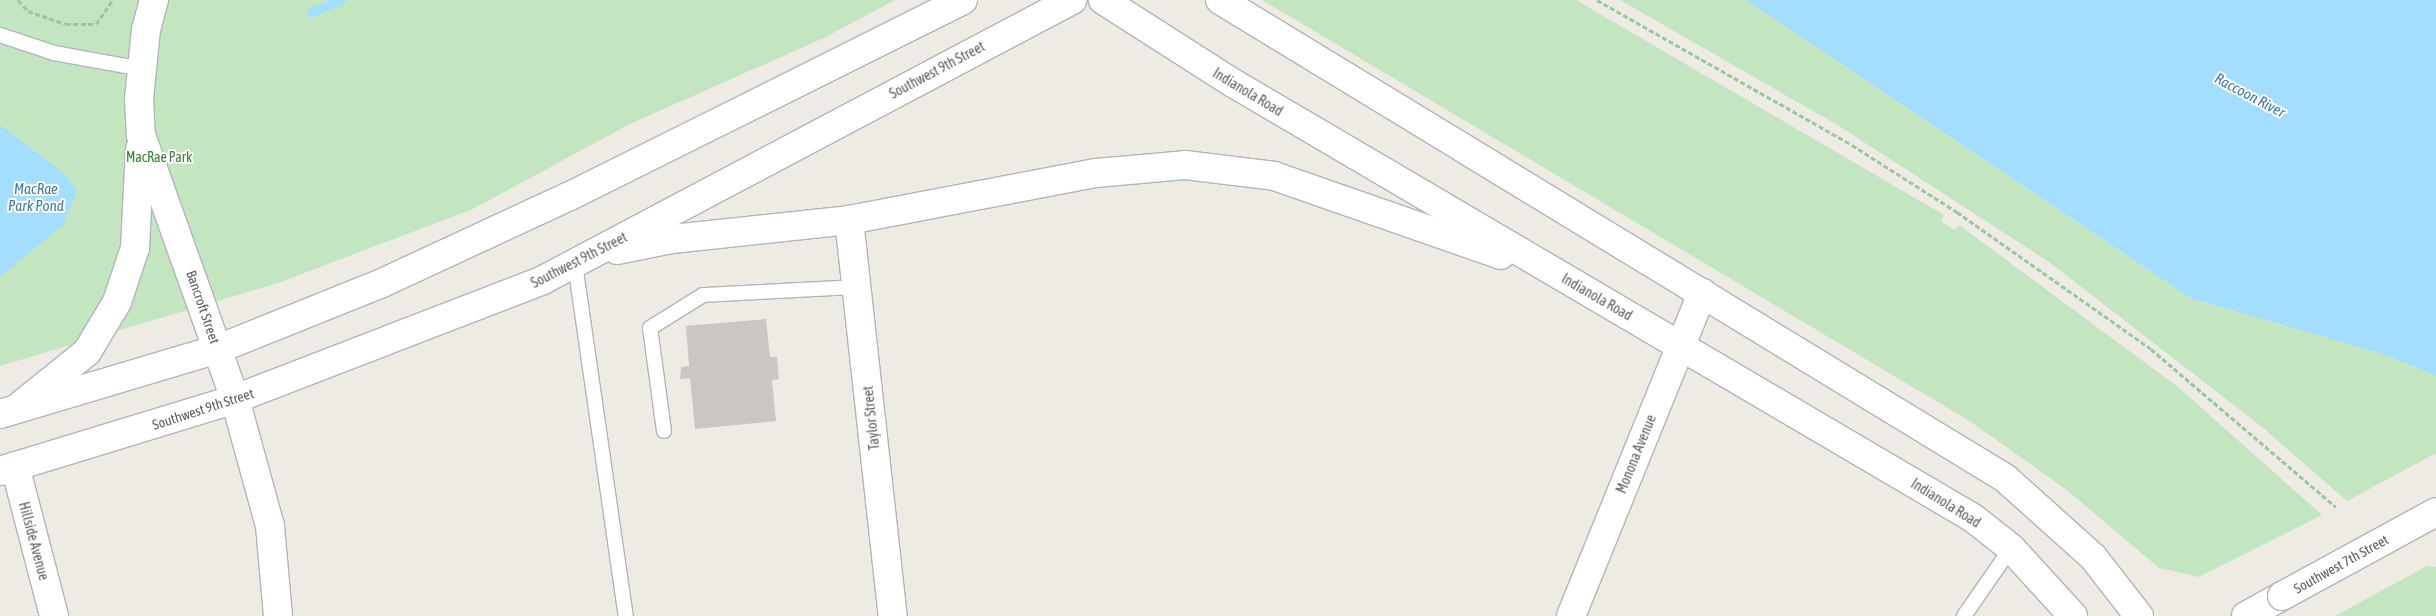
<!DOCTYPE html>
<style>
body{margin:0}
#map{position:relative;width:2436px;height:616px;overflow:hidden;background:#eeebe4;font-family:"Asap Condensed",sans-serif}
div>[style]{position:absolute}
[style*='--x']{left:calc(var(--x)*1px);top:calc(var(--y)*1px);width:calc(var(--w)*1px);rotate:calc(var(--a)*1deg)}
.green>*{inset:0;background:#c3e6c0}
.water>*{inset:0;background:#a3defe}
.stream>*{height:10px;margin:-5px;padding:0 5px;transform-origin:5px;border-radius:5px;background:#a3defe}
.building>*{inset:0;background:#cac6c1}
.path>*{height:3px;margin-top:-1.5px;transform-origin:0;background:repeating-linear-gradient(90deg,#99c7a3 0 5px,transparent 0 7.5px)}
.roads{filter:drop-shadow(1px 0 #b1b5b9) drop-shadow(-1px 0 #b1b5b9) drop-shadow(0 1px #b1b5b9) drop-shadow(0 -1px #b1b5b9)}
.service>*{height:14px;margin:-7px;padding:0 7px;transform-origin:7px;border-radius:7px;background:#fff}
.minor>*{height:28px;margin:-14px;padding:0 14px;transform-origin:14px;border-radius:14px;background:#fff}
.secondary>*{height:28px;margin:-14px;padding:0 14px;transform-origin:14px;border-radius:14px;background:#fff}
.bridges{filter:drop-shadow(1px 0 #b0b4b9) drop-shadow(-1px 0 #b0b4b9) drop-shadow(0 1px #b0b4b9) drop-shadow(0 -1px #b0b4b9)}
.secondary-bridge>*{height:28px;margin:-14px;padding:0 14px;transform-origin:14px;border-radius:14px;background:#fff}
span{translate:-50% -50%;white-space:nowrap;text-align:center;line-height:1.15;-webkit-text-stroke:4px #fff;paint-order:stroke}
.street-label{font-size:14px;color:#5c6064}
.park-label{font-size:14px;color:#378234}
.water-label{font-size:15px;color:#3d7aa8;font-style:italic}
</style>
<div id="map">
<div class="green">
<i style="clip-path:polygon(0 0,895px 0,826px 37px,630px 124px,473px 209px,278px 283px,0 366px)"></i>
<i style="clip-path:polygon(1262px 0,1576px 0,1944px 215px,1941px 221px,1955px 230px,1959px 225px,2178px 387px,2322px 515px,2199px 577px,2159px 568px,2068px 491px,1968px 420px)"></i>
<i style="clip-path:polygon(1620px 0,1746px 0,2190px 298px,2385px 355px,2436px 376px,2436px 453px,2347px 501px,2262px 427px,2049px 262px,1839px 126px)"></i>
<i style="clip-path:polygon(2427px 566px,2436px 567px,2436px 616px,2335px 616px)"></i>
</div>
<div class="water">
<i style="clip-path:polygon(1746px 0,2436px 0,2436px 376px,2385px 355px,2190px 298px)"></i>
<i style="clip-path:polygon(0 125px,65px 174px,77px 191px,63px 225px,0 277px)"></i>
</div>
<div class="stream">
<i style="--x:312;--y:13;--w:32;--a:-24"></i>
</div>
<div class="building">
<i style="clip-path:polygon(766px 319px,770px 357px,777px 357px,779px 379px,772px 380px,776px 421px,695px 429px,690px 378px,680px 379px,681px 367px,689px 366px,686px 326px)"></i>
</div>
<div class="path">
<i style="--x:18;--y:0;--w:15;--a:48"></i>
<i style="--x:28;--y:11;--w:40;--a:18.9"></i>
<i style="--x:66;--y:24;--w:30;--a:0"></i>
<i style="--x:96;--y:24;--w:29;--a:-55"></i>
<i style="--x:1597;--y:0;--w:293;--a:29.6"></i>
<i style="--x:1852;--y:145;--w:125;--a:32.5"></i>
<i style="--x:1957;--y:212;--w:237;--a:35.2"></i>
<i style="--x:2151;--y:349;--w:243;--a:40.5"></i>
</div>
<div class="roads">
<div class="service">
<i style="--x:0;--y:35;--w:57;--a:18.4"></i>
<i style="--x:54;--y:53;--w:89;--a:10.3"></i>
<i style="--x:575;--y:264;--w:356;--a:81.8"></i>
<i style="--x:664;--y:431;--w:104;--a:-97.7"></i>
<i style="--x:650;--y:328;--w:62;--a:-31.9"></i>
<i style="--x:703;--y:295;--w:153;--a:-3"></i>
<i style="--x:1964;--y:616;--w:83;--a:-55.3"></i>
</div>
<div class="minor">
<i style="--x:849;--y:220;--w:398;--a:83.7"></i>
<i style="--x:235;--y:399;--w:132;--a:74.6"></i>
<i style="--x:270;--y:526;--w:90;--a:84.9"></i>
<i style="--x:15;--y:466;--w:155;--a:75.4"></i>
<i style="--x:1571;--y:616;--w:349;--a:-67.9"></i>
</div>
<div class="secondary">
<i style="--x:154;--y:0;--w:30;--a:105"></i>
<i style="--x:146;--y:29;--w:70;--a:95.7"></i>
<i style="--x:139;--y:99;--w:36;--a:87"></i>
<i style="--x:141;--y:135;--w:280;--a:70.4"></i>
<i style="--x:1103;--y:0;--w:154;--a:32.6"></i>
<i style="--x:1233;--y:83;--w:858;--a:30.45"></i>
<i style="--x:1973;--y:518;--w:48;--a:38.3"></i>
<i style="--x:2011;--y:548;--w:92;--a:47.6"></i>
<i style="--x:1220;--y:0;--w:919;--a:31.34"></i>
<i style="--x:2005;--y:478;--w:118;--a:41.9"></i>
<i style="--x:2093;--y:557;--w:75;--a:52.1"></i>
<i style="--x:617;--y:250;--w:56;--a:-11.3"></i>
<i style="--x:672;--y:239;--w:178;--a:-6.1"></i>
<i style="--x:849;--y:220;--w:251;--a:-10.8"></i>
<i style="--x:1096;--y:173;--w:89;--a:-5.1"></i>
<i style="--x:1185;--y:165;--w:90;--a:7"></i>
<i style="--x:1274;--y:176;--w:240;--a:19.2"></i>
<i style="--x:21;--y:405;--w:85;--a:-38.8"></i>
<i style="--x:87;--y:352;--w:58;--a:-59"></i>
<i style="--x:117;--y:302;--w:57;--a:-71.6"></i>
<i style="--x:135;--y:248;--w:99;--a:-87.1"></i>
<i style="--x:0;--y:414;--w:227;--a:-16.6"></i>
<i style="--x:218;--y:349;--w:175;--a:-21.9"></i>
<i style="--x:380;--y:284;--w:209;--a:-24.9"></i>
<i style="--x:570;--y:196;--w:439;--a:-26.5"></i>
<i style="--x:0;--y:471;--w:246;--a:-17"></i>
<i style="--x:235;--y:399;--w:330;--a:-21.1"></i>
<i style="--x:543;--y:280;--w:599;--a:-27.89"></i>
<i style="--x:2246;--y:616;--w:41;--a:-29.1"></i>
</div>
</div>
<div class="bridges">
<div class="secondary-bridge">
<i style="--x:2282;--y:596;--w:175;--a:-28.6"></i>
</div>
</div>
<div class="street-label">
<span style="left:937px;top:70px;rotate:-28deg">Southwest 9th Street</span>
<span style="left:1248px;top:92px;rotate:31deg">Indianola Road</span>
<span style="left:579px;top:260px;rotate:-27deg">Southwest 9th Street</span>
<span style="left:1597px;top:297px;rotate:30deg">Indianola Road</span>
<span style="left:203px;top:307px;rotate:71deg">Bancroft Street</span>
<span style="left:203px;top:409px;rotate:-18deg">Southwest 9th Street</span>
<span style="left:871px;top:418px;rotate:-96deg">Taylor Street</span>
<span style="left:1636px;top:454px;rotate:-68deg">Monona Avenue</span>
<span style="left:1946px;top:503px;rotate:32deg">Indianola Road</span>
<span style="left:34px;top:541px;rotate:75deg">Hillside Avenue</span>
<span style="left:2341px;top:564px;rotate:-29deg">Southwest 7th Street</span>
</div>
<div class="park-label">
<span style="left:159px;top:157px">MacRae Park</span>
</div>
<div class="water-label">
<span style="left:2250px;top:95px;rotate:28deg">Raccoon River</span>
<span style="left:36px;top:197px">MacRae<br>Park Pond</span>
</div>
</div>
